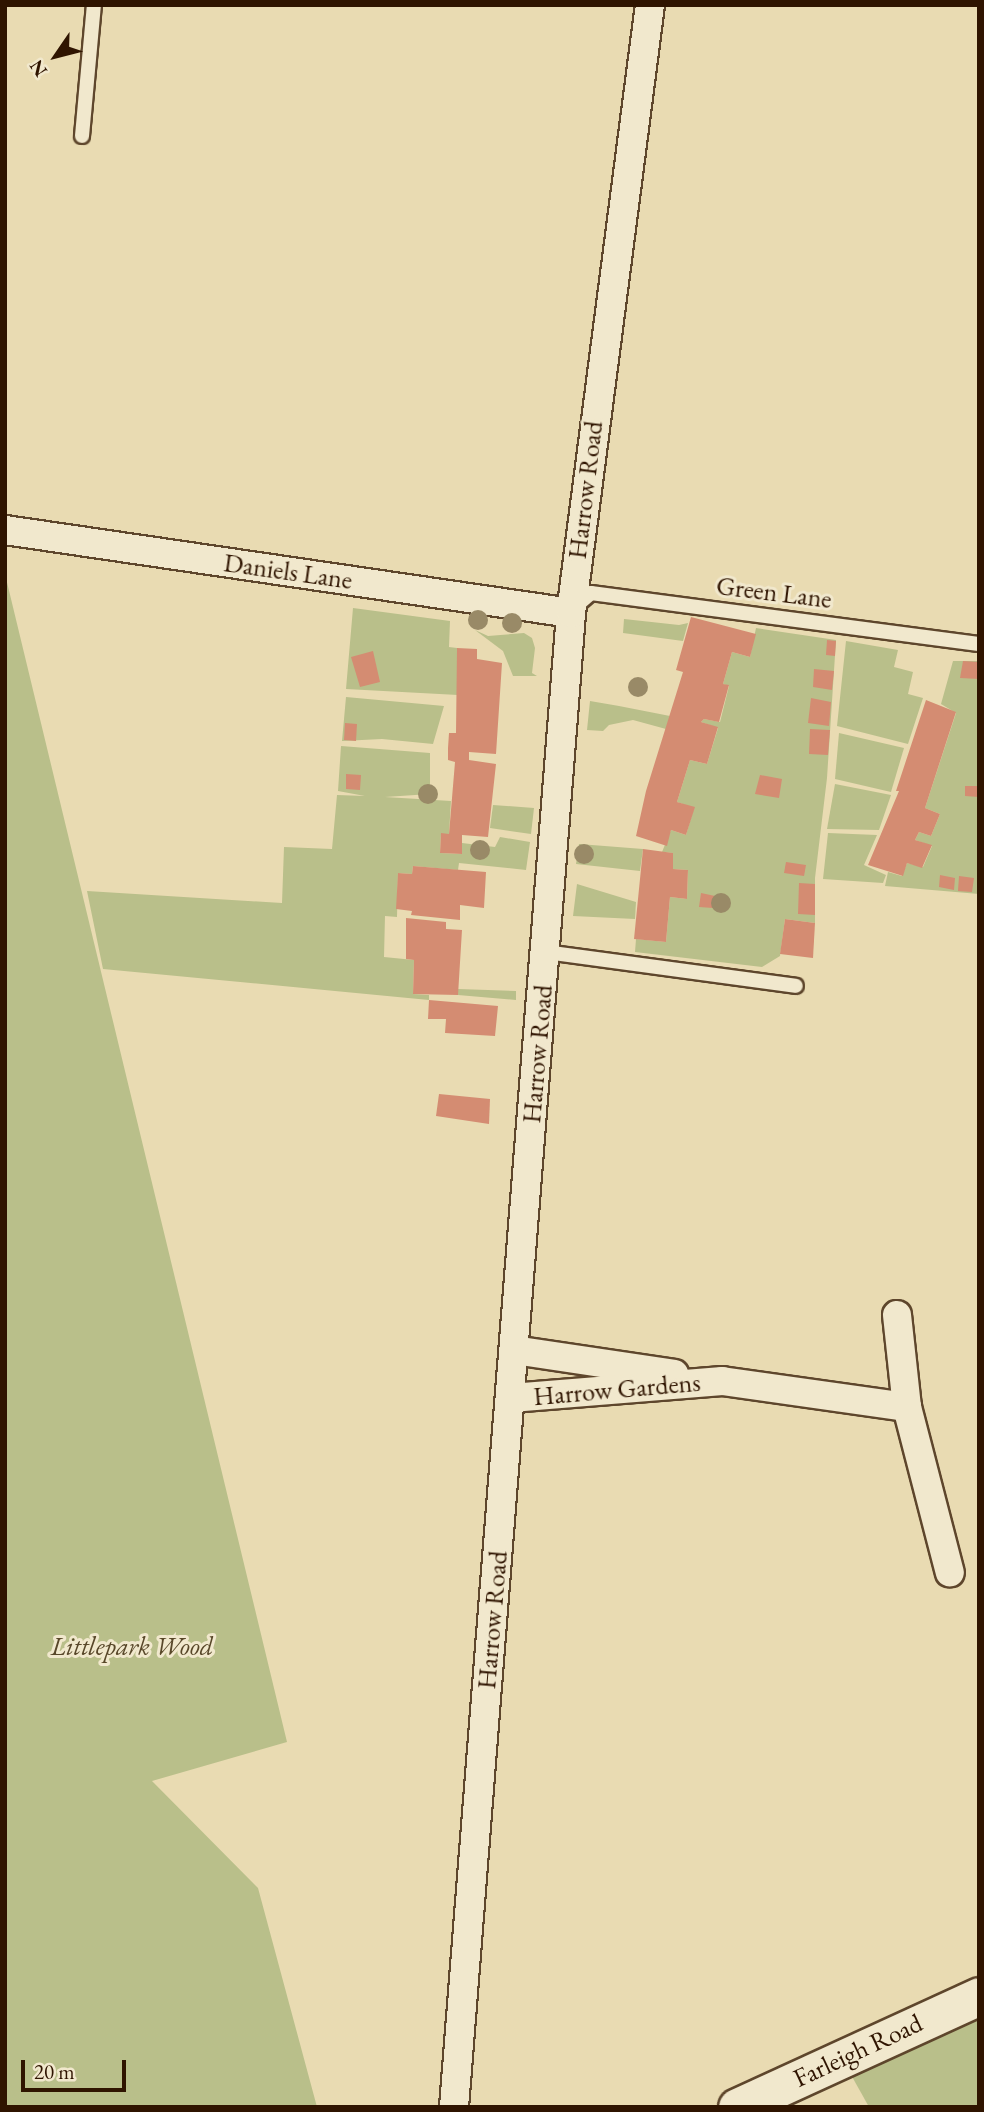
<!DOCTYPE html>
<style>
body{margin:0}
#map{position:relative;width:984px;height:2112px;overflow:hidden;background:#e9dbb2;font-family:"EB Garamond",serif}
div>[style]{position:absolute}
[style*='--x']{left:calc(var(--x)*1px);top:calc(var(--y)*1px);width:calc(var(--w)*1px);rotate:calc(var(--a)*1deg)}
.green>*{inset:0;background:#b9bf8a}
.building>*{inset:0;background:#d48c72}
.roads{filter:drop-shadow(2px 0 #5e462c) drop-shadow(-2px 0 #5e462c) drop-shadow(0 2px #5e462c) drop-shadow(0 -2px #5e462c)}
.service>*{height:14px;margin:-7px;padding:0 7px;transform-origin:7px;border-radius:7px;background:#f1e8cd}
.minor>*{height:28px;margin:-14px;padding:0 14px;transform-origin:14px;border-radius:14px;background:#f1e8cd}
.tertiary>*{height:37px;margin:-18.5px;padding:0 18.5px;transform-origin:18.5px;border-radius:18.5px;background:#f1e8cd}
.trees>*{width:20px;height:20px;margin:-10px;border-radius:50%;background:#998a67}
span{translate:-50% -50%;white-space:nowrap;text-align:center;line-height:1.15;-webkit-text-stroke:6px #f1e8cd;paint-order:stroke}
.street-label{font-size:26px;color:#2f1400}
.park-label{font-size:26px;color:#584729;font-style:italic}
.frame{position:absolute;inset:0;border:7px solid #2f1400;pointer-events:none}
.north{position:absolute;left:21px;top:21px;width:70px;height:70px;-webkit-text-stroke:5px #f1e8cd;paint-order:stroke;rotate:235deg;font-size:19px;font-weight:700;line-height:28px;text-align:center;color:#2f1400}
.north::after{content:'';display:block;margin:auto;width:24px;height:32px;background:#2f1400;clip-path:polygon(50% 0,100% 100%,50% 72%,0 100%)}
.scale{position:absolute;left:21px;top:2060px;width:105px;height:32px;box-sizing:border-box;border:4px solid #2f1400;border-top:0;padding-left:9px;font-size:21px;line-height:24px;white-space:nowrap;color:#2f1400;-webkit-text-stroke:5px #f1e8cd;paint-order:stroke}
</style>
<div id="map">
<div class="green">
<i style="clip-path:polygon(5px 574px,287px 1742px,152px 1781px,258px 1888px,317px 2107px,5px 2107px)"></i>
<i style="clip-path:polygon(353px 608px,450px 621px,449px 647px,457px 648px,458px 695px,346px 689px)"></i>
<i style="clip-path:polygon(624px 619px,679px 625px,688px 623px,683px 641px,623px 633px)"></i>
<i style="clip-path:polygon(756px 628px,836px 640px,827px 778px,815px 878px,815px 923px,785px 919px,780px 956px,762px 967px,635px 952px,636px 939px,666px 942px,670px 897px,687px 899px,688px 870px,673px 869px,673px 853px,662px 852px,671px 830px,686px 835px,694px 808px,677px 802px,690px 760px,707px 764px,718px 728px,701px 722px,704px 719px,720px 722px,729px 686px,723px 684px,732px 652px,750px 657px)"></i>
<i style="clip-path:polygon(475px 630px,488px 636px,524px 633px,532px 638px,535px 648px,532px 673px,537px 676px,513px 676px,503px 651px)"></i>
<i style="clip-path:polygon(846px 641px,898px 650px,894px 667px,913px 672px,908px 694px,923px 698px,908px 744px,837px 726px)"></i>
<i style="clip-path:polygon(953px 661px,979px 661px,979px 894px,885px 886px,888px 872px,902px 876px,907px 863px,923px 867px,932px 846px,915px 840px,919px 832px,931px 836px,940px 814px,925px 808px,956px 713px,941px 704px)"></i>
<i style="clip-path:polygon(346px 697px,444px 706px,433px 744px,382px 739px,342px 741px)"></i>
<i style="clip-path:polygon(590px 701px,619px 706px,670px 716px,666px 729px,633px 720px,609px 725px,603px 731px,587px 730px)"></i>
<i style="clip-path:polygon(839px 733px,904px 748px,891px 792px,835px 779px)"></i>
<i style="clip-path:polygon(341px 746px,430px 753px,430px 794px,385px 797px,451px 801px,449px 834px,441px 834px,440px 853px,461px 854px,462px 843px,495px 847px,500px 837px,530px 842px,526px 870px,459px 863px,458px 870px,413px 866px,412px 874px,398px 873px,397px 917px,385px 916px,384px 957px,414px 960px,413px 994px,429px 995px,429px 1000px,103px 969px,87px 891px,282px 903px,284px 847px,332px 849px,337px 795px,365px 796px,338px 791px)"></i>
<i style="clip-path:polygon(835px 784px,891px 795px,879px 830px,827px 829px)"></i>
<i style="clip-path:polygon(493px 805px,534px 808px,531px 834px,490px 828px)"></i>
<i style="clip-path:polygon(828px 833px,877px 835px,864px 865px,886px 875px,883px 883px,823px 879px)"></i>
<i style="clip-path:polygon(579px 844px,643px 849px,640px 871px,576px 864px)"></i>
<i style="clip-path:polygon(577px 884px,636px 902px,635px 919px,573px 916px)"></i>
<i style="clip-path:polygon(458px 989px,516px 991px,516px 1000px,458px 995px)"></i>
<i style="clip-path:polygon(979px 2019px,979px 2107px,869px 2107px,850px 2073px)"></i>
</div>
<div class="building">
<i style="clip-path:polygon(691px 617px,756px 634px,750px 657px,732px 652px,723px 684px,729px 685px,719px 722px,704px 719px,701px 722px,718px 727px,707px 764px,690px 760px,677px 802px,695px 807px,686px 835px,671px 830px,667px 846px,636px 836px,646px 791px,683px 672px,676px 670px)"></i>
<i style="clip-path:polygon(827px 640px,836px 641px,835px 656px,826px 655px)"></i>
<i style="clip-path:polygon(457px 648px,477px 649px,477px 659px,502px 663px,496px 754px,469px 752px,469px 760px,496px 764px,488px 837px,462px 835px,462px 854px,440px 853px,441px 833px,449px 834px,455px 762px,448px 760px,448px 748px,449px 733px,456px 733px)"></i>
<i style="clip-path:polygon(373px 651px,380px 682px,360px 687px,351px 657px)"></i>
<i style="clip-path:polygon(963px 661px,979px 662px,979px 679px,960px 678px)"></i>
<i style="clip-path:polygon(814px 669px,834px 671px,832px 690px,813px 687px)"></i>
<i style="clip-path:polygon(811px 698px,831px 702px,829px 726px,808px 723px)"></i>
<i style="clip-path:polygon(926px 700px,956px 712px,925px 808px,940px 814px,931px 836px,919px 832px,915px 840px,932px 845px,922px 868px,907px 863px,903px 876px,868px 865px,899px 791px,896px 791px)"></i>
<i style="clip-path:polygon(345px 723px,357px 724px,356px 741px,344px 740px)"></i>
<i style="clip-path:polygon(810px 729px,830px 730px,828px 755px,809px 754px)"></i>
<i style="clip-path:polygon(346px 774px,361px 775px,360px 790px,346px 789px)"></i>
<i style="clip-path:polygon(760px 775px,782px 779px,779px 798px,755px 794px)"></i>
<i style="clip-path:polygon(965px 786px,979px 786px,979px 797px,965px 796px)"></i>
<i style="clip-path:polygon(643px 849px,673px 853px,673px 869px,688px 870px,687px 899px,670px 897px,666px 942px,634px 939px)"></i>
<i style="clip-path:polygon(786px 862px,806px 865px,804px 876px,784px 873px)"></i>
<i style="clip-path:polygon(413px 866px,486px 872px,484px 908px,460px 905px,460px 920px,411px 915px,412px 911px,396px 909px,398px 873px,412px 874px)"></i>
<i style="clip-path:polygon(940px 875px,955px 878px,954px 890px,939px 887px)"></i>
<i style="clip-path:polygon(959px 876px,974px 878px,972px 892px,958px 891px)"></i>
<i style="clip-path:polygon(799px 883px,815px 884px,815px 915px,798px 914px)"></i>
<i style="clip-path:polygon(701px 893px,715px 896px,713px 908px,699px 907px)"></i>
<i style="clip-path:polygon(406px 918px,446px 922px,446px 929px,462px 930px,458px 995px,413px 994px,414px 960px,406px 959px)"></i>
<i style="clip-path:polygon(785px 919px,815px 923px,813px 958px,780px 954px)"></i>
<i style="clip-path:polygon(429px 1000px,498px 1006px,495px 1036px,445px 1033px,446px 1019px,428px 1019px)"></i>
<i style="clip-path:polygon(439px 1094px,490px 1099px,489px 1124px,436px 1116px)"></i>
</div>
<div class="roads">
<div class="service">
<i style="--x:82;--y:136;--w:132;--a:-84.8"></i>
<i style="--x:576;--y:606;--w:20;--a:-41"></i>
<i style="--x:591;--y:593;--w:391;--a:7.5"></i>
<i style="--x:546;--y:952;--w:252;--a:7.7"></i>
</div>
<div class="minor">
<i style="--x:5;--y:530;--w:572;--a:8.34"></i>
<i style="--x:897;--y:1315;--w:93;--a:83.8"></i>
<i style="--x:907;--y:1407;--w:171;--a:75.5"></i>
<i style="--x:514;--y:1350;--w:162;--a:8.5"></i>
<i style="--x:511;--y:1398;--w:212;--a:-4.6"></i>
<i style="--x:722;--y:1381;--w:187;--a:8"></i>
<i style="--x:454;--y:2107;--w:1499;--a:-85.52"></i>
<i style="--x:571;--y:613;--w:613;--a:-82.6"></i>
</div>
<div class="tertiary">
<i style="--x:737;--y:2107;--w:266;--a:-24.6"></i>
</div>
</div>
<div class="trees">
<i style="left:478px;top:620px"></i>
<i style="left:512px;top:623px"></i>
<i style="left:638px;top:687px"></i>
<i style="left:428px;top:794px"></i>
<i style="left:480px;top:850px"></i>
<i style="left:584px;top:854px"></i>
<i style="left:721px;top:903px"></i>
</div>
<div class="street-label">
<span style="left:586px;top:490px;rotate:-83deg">Harrow Road</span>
<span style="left:288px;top:572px;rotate:8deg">Daniels Lane</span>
<span style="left:774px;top:593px;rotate:7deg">Green Lane</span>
<span style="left:538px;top:1054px;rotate:-85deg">Harrow Road</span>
<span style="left:617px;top:1390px;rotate:-5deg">Harrow Gardens</span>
<span style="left:493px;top:1620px;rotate:-85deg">Harrow Road</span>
<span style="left:858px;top:2051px;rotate:-25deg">Farleigh Road</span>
</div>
<div class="park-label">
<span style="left:132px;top:1647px">Littlepark Wood</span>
</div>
<div class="frame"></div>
<div class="north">N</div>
<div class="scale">20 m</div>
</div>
